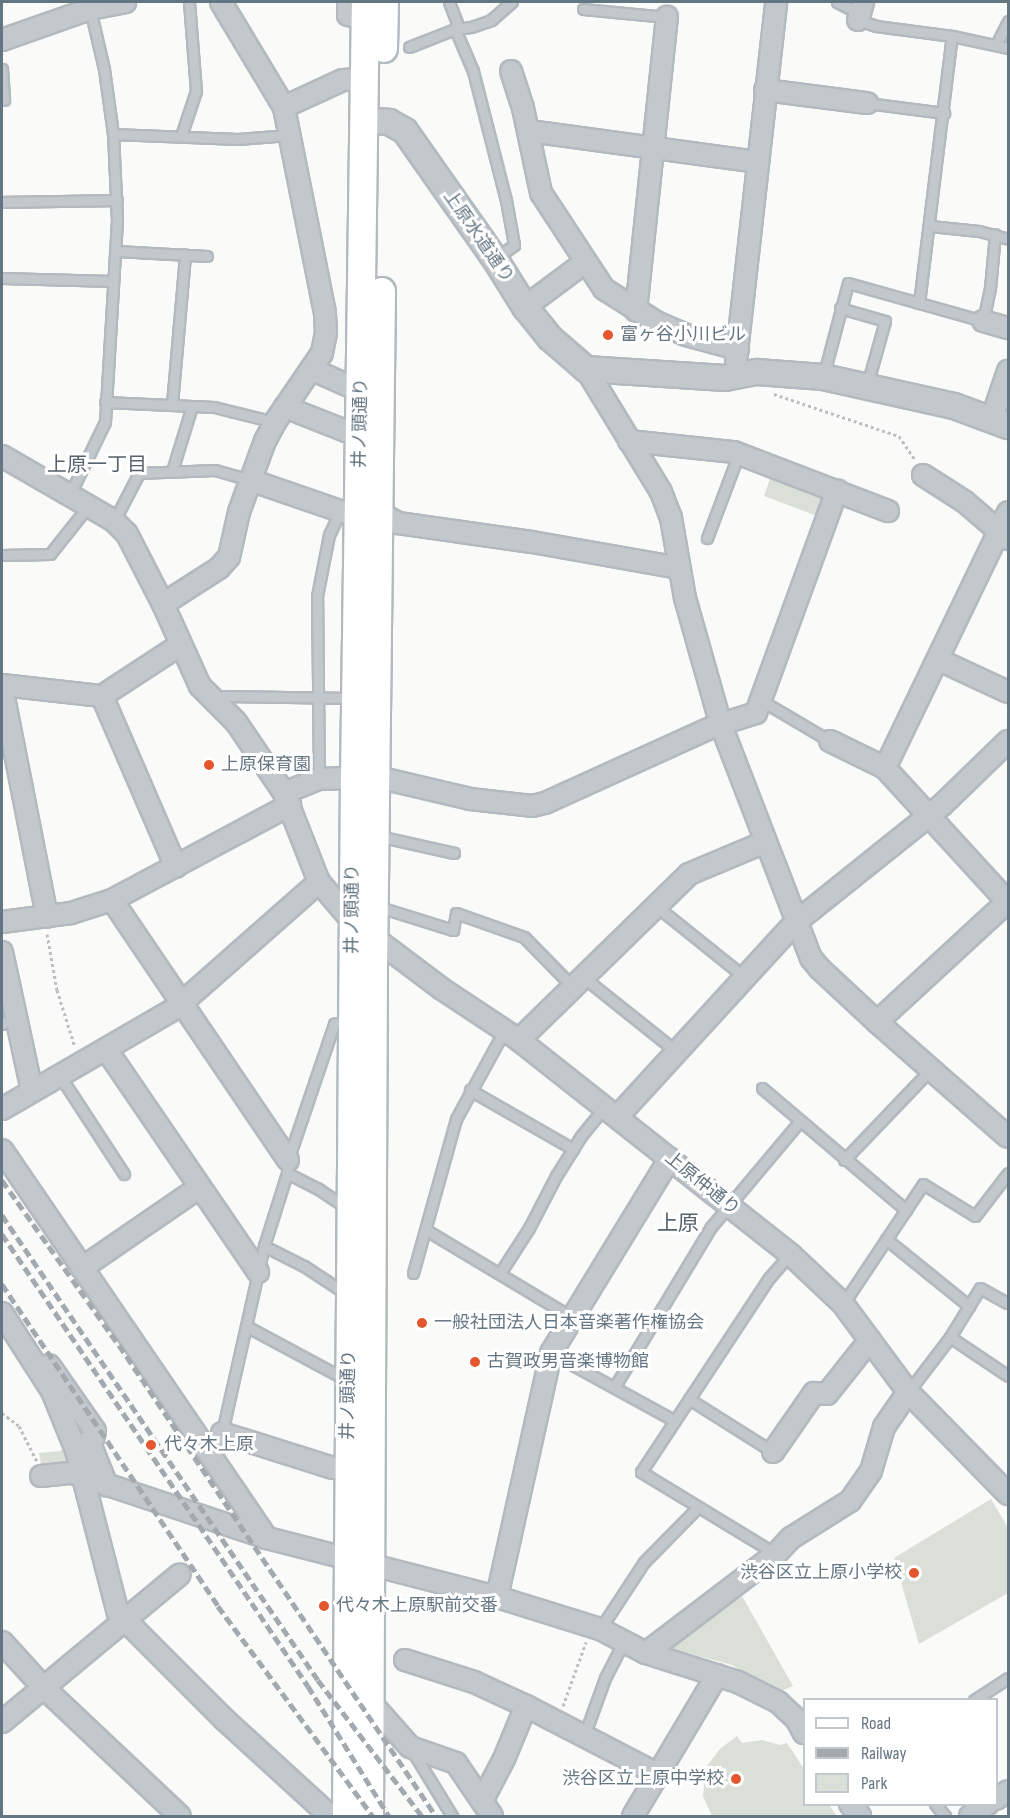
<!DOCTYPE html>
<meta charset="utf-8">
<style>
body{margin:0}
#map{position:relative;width:1010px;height:1818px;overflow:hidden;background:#fafaf8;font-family:"Sofia Sans Condensed","Noto Sans JP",sans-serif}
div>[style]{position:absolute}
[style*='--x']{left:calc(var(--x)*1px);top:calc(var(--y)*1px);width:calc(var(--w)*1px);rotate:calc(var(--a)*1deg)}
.green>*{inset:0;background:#dadfd7}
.path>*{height:3px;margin-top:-1.5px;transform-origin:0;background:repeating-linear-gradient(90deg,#bbbfc2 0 3px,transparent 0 6px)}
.roads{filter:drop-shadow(2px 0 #b3babf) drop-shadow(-2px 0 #b3babf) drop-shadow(0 2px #b3babf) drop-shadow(0 -2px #b3babf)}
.service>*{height:9px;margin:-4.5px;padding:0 4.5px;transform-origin:4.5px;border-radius:4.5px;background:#c3c8cc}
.minor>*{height:20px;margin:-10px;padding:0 10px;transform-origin:10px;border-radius:10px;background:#c3c8cc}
.tertiary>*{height:24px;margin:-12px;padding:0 12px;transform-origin:12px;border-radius:12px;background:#c3c8cc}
.secondary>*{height:27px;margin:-13.5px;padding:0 13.5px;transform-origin:13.5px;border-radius:13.5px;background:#fff}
.rail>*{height:4.5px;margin-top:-2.25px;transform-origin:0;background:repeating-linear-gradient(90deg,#a2aab0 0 9px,transparent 0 13.5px)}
.dots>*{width:16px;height:16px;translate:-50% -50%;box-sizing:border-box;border:3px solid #fff;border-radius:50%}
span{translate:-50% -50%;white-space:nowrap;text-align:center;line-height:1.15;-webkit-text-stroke:6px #fff;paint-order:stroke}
.street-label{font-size:18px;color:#657683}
.poi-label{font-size:18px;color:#657683}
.left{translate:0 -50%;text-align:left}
.right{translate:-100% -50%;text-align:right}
.neighbourhood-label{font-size:20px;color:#57646e}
.quarter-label{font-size:21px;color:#57646e}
.frame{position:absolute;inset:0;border:3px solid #657683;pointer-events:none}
.legend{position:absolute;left:803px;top:1698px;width:195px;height:108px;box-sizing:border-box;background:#fff;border:2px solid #c1c8cd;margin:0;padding:8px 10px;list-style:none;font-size:18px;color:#657683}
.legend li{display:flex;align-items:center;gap:12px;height:30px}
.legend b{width:30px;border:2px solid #c1c8cd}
</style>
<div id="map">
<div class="green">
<i style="clip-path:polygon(772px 473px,826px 493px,817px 516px,764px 496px)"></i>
<i style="clip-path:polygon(68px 1447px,72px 1467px,42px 1471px,39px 1453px,60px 1451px)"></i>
<i style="clip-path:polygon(991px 1499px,1008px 1528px,1008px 1593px,919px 1644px,894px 1558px)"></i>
<i style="clip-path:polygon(738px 1589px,793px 1686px,779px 1692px,732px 1665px,662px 1646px)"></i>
<i style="clip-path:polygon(737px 1736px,742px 1743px,762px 1740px,780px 1745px,787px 1743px,804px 1769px,804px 1804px,829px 1805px,837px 1816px,712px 1816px,703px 1796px,706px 1767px,720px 1749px)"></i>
</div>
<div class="path">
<i style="--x:774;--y:394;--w:132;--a:18.6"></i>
<i style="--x:899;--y:436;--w:30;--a:56"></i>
<i style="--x:47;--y:934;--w:57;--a:79.9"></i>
<i style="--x:57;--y:990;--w:60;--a:72.5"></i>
<i style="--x:2;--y:1413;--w:21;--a:37"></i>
<i style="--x:19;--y:1426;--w:39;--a:63"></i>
<i style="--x:563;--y:1706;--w:68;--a:-70.2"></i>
</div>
<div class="roads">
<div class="service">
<i style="--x:449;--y:2;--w:22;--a:69"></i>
<i style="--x:457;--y:23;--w:6;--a:108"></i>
<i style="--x:455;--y:29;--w:46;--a:66.8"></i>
<i style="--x:473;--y:71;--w:133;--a:75.7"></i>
<i style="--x:506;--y:200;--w:46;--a:79.9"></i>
<i style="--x:514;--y:245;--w:24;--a:144"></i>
<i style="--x:837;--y:2;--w:25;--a:27"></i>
<i style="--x:583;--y:9;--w:84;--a:5.4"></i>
<i style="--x:858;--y:20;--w:19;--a:18"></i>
<i style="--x:876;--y:26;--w:77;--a:7.5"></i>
<i style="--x:952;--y:36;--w:57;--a:12.1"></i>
<i style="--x:996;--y:45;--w:27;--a:-63"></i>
<i style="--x:409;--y:47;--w:49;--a:-21.4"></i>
<i style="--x:455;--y:29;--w:16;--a:-7"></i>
<i style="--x:471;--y:27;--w:21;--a:-19"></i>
<i style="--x:491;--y:20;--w:28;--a:-41"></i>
<i style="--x:2;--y:69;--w:31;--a:86"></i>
<i style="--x:867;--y:103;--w:78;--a:7.4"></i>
<i style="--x:113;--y:134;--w:125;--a:2.3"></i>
<i style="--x:238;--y:139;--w:51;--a:-4.5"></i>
<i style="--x:181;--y:136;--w:47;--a:-71.6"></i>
<i style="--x:196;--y:91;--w:89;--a:-94.5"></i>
<i style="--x:2;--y:202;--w:115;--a:-1"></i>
<i style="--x:930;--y:226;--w:49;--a:5.8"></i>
<i style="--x:979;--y:231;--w:30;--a:15"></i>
<i style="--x:116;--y:251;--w:91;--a:3.1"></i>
<i style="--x:2;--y:278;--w:111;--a:1.5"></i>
<i style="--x:919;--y:303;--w:269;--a:-83"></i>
<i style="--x:840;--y:308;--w:47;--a:16.1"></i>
<i style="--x:885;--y:321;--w:66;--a:105.7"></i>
<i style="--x:823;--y:377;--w:97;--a:-75.1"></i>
<i style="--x:848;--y:283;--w:140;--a:15.7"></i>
<i style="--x:983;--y:321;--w:34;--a:-78"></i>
<i style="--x:990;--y:288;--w:54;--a:-84.7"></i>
<i style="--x:105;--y:402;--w:109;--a:2.6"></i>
<i style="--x:214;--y:407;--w:63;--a:13.8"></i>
<i style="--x:172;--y:404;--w:150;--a:-85"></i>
<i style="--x:172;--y:471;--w:68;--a:-72.9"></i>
<i style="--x:70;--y:494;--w:80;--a:-64.1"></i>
<i style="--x:105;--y:422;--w:201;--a:-86.6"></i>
<i style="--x:117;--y:221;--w:87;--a:-92.6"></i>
<i style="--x:113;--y:134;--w:66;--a:-97.9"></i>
<i style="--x:104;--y:69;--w:62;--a:-103.1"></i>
<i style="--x:114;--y:521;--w:54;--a:-62.5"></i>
<i style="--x:139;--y:473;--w:76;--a:-2.3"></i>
<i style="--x:215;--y:470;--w:36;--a:16"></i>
<i style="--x:707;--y:538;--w:91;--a:-69.4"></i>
<i style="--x:2;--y:555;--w:48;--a:-1.2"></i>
<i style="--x:50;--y:554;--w:63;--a:-51.5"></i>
<i style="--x:214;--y:698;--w:10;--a:-11"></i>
<i style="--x:224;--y:696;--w:128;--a:0.9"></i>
<i style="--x:762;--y:701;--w:79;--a:30.5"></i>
<i style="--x:319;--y:779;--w:183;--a:-90.6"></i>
<i style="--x:317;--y:596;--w:62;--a:-78.9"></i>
<i style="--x:329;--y:535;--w:26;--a:-65"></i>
<i style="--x:378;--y:836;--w:78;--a:12.6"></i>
<i style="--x:376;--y:906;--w:81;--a:17.3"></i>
<i style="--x:453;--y:930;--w:17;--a:-80"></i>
<i style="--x:456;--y:913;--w:72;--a:19.4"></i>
<i style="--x:524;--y:937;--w:71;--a:45.6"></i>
<i style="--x:656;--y:906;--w:115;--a:38.7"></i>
<i style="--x:583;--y:977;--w:120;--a:38.6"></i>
<i style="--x:2;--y:1024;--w:15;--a:-23"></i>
<i style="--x:60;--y:1076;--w:117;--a:56.9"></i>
<i style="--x:762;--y:1088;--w:189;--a:40.3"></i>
<i style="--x:470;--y:1090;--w:119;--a:29.8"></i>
<i style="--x:844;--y:1160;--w:124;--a:-46.3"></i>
<i style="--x:287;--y:1173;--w:34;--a:27"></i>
<i style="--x:317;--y:1188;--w:36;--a:34"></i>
<i style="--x:426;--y:1230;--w:171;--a:30.9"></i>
<i style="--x:886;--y:1239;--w:107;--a:38.9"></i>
<i style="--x:264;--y:1246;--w:45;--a:26.6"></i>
<i style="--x:304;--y:1266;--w:49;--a:33.4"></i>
<i style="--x:413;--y:1273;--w:160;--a:-74.4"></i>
<i style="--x:456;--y:1119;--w:100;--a:-61.4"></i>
<i style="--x:500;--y:1273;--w:54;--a:-57.2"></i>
<i style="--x:529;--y:1228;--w:59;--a:-62.6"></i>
<i style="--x:556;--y:1176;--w:47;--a:-58"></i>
<i style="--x:581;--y:1136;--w:38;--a:-51"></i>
<i style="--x:843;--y:1304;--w:144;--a:-56.3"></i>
<i style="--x:923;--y:1184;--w:61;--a:31.6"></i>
<i style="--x:975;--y:1216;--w:54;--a:-52.5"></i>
<i style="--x:246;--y:1326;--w:112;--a:28.2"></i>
<i style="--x:950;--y:1337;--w:70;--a:33.9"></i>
<i style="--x:551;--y:1353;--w:141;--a:28.7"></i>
<i style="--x:615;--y:1386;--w:186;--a:-58.9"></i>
<i style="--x:711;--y:1227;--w:138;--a:-50"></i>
<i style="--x:908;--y:1392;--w:69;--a:-52.6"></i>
<i style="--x:950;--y:1337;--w:57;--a:-58.5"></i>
<i style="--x:980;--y:1288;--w:31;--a:29"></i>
<i style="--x:689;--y:1399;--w:99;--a:32.2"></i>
<i style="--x:216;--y:1459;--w:218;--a:-77.3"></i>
<i style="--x:264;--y:1246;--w:77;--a:-72.5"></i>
<i style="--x:287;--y:1173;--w:13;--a:-86"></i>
<i style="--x:288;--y:1160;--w:144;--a:-71.3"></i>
<i style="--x:334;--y:1024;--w:15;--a:-11"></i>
<i style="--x:776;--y:1554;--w:158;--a:-148.7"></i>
<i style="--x:641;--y:1472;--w:232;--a:-56.6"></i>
<i style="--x:769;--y:1278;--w:32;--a:-49"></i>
<i style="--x:600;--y:1629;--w:80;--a:-56.7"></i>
<i style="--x:644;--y:1562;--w:77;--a:-45.5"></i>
<i style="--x:974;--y:1700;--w:40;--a:-32.9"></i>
<i style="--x:584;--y:1736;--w:62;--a:-70.1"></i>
<i style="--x:605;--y:1678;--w:42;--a:-62.8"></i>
<i style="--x:411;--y:1749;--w:79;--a:58.5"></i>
<i style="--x:935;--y:1804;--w:16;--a:50"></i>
</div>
<div class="minor">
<i style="--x:348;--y:2;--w:13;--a:90"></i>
<i style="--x:348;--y:15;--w:17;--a:13"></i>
<i style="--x:858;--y:20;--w:19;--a:-74"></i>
<i style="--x:2;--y:40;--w:93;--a:-19.4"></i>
<i style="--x:90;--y:9;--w:36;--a:-11"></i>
<i style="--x:511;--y:71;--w:39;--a:72"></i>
<i style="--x:523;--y:108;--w:87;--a:78"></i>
<i style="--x:541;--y:193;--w:115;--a:56.7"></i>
<i style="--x:604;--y:289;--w:64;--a:32.2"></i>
<i style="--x:658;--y:323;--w:30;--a:23"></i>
<i style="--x:686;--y:335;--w:54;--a:15.1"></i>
<i style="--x:765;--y:90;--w:103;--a:7.3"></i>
<i style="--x:284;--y:107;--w:65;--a:-24.6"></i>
<i style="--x:343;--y:80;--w:22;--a:-3"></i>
<i style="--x:529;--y:131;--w:230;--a:7.7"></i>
<i style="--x:525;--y:307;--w:74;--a:-36.7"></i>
<i style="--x:636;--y:311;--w:296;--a:-84"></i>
<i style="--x:983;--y:321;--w:26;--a:16"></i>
<i style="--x:736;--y:361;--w:361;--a:-83.6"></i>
<i style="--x:311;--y:369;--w:39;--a:24"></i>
<i style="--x:347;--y:385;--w:14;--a:4"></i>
<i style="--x:586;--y:369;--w:144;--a:58.6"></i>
<i style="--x:661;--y:492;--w:28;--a:69"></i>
<i style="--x:671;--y:518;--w:81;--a:80.1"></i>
<i style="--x:685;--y:598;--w:132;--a:74.2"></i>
<i style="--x:721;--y:725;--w:250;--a:68.9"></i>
<i style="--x:811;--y:958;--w:14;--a:51"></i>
<i style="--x:820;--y:969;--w:78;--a:42.9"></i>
<i style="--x:877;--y:1022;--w:174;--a:41.3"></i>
<i style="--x:285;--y:407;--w:66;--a:21.5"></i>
<i style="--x:346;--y:431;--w:15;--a:4"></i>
<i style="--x:992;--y:418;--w:50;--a:-71.2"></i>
<i style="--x:629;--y:441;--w:106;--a:6"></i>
<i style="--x:734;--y:452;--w:165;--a:21"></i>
<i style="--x:2;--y:456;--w:129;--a:30.1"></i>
<i style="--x:114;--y:521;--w:18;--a:45"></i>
<i style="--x:127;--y:534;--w:79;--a:62.8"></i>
<i style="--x:163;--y:604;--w:90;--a:65.7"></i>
<i style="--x:200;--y:686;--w:51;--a:45"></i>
<i style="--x:236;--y:722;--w:86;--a:55.9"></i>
<i style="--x:284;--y:793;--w:96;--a:68.5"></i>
<i style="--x:319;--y:882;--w:52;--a:49.6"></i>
<i style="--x:353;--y:922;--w:111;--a:37"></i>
<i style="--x:442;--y:989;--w:92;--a:33.5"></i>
<i style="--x:519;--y:1040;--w:345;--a:38.3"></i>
<i style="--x:790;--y:1254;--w:73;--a:43.3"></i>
<i style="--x:843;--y:1304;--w:109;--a:53.5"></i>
<i style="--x:908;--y:1392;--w:143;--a:45.6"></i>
<i style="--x:923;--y:475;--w:50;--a:32.7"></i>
<i style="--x:965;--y:502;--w:57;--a:40.7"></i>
<i style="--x:250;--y:480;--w:98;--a:19"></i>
<i style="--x:343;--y:512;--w:37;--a:2"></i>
<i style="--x:380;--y:513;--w:21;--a:29"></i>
<i style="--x:398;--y:523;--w:135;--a:8.1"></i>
<i style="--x:532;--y:542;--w:149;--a:10"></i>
<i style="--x:163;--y:604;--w:67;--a:-32.7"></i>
<i style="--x:219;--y:568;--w:15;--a:-48"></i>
<i style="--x:229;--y:557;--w:46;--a:-77.5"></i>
<i style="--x:239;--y:512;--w:76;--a:-69.9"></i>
<i style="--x:265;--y:441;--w:21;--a:-62"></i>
<i style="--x:275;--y:422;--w:83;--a:-55.7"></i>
<i style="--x:322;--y:353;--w:20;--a:-79"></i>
<i style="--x:326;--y:333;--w:20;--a:-93"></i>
<i style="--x:325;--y:313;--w:210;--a:-101.3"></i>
<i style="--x:284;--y:107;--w:122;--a:-121"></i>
<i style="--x:939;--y:660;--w:76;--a:24.9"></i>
<i style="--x:2;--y:685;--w:101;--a:6.3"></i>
<i style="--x:102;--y:696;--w:93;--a:-33.2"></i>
<i style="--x:2;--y:687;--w:234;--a:78.9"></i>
<i style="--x:102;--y:696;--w:186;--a:66.6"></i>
<i style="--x:830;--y:741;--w:61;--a:26.1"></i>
<i style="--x:885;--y:768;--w:182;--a:47.5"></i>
<i style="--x:885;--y:768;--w:284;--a:-64.3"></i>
<i style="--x:284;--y:793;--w:38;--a:-22"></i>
<i style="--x:319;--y:779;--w:58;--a:-2"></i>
<i style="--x:377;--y:777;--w:96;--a:13.3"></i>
<i style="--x:470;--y:799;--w:62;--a:6.4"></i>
<i style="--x:532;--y:806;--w:13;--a:-13"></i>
<i style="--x:545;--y:803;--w:187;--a:-24.4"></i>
<i style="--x:715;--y:726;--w:43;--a:-17.6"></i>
<i style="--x:756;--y:713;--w:237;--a:-70"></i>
<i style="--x:112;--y:900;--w:314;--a:55.9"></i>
<i style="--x:2;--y:922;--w:70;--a:-7.4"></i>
<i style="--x:71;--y:913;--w:43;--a:-17.6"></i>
<i style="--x:112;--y:900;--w:202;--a:-28.1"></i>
<i style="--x:2;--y:952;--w:142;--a:77.8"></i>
<i style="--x:877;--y:1022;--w:178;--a:-42.7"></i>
<i style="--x:519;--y:1040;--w:238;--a:-44.3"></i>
<i style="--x:689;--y:874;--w:82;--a:-22.8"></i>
<i style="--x:106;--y:1049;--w:270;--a:55.7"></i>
<i style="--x:2;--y:1109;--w:201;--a:-30.1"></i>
<i style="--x:176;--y:1008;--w:191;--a:-41.4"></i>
<i style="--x:618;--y:1116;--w:263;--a:-47.5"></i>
<i style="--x:796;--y:922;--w:187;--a:-38.7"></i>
<i style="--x:942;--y:805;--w:92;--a:-44.1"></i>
<i style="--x:2;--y:1150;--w:470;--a:55.7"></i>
<i style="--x:82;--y:1268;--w:143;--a:-34.5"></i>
<i style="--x:2;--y:1313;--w:93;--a:57.3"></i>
<i style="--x:52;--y:1391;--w:64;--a:67.9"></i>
<i style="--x:76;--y:1450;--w:168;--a:75.6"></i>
<i style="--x:118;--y:1613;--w:151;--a:45"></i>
<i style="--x:225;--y:1720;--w:142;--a:42.4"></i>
<i style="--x:49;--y:1365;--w:80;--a:55.1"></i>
<i style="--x:95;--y:1431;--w:8;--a:104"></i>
<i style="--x:93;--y:1439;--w:20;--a:147"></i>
<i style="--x:222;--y:1433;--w:116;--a:17.5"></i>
<i style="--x:333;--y:1468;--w:9;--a:0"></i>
<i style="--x:342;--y:1468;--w:9;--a:-49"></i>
<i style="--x:89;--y:1441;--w:48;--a:68.2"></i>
<i style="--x:773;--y:1452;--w:72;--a:-55.2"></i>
<i style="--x:814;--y:1393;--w:13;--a:4"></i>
<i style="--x:827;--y:1394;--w:69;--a:-51.5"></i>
<i style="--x:41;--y:1476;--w:31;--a:-6"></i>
<i style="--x:72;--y:1473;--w:206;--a:18.4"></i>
<i style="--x:267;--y:1538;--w:237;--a:14.4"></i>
<i style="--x:497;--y:1597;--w:108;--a:17.3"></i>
<i style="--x:600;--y:1629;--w:52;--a:27.6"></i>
<i style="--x:646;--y:1653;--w:96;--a:17.5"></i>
<i style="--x:738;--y:1682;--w:45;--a:26.6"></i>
<i style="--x:778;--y:1702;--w:26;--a:43"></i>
<i style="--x:797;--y:1720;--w:15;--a:62"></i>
<i style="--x:497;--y:1597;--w:250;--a:-77.5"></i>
<i style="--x:551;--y:1353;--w:228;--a:-58.6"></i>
<i style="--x:2;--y:1642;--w:61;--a:47.7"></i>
<i style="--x:43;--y:1687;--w:188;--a:43.3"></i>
<i style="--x:646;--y:1653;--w:163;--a:-37.3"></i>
<i style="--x:776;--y:1554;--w:22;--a:-47"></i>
<i style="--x:791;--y:1538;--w:70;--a:-32.1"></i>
<i style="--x:850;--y:1501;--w:37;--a:-55"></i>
<i style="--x:871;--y:1471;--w:46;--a:-73.5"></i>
<i style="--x:884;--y:1427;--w:42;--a:-55.6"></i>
<i style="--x:405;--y:1660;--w:72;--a:17.7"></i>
<i style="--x:474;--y:1682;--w:57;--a:24.8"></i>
<i style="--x:526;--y:1706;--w:148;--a:27.4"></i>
<i style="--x:371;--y:1703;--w:59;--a:48.4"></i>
<i style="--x:410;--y:1747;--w:49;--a:19.2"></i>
<i style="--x:456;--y:1763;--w:64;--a:55.8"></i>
<i style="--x:2;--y:1722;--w:231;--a:-39.7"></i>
<i style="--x:996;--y:1799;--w:14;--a:-34"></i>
<i style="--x:482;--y:1801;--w:47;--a:-62.4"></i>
<i style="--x:504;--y:1759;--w:57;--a:-67.5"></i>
<i style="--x:850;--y:1804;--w:16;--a:50"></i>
<i style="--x:633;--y:1816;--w:164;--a:-59.2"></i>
<i style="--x:970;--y:1816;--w:22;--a:-34"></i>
</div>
<div class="tertiary">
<i style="--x:365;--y:121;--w:24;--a:2"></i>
<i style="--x:389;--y:122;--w:18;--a:29"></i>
<i style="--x:405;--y:131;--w:156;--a:54.9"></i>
<i style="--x:495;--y:259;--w:57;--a:58"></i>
<i style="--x:525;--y:307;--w:40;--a:51"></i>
<i style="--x:550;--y:338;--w:48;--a:40.7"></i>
<i style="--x:586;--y:369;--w:139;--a:3.7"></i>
<i style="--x:725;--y:378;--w:33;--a:-11"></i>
<i style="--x:757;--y:372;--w:66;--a:4.3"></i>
<i style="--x:823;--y:377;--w:134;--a:12.5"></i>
<i style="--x:954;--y:406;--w:58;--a:20.3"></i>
</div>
<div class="secondary">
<i style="--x:383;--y:48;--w:46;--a:-88.8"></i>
<i style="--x:346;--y:1816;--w:1039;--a:-89.56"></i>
<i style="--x:354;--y:777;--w:775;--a:-89.19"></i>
<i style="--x:369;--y:1816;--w:850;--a:-89.73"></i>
<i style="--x:373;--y:966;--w:675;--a:-89.32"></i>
</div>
</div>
<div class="rail">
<i style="--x:2;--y:1180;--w:202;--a:54.7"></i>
<i style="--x:119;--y:1345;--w:568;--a:56.06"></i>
<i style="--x:2;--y:1215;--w:562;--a:55.8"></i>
<i style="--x:318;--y:1680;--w:171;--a:52.6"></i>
<i style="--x:2;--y:1234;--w:546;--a:55.9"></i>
<i style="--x:308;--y:1686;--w:153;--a:58.1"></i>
<i style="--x:2;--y:1284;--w:388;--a:56.1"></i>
<i style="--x:218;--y:1606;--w:261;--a:53.6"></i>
</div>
<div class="dots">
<i style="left:608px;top:335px;background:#e4572e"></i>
<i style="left:209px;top:765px;background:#e4572e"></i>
<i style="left:422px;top:1323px;background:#e4572e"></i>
<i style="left:475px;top:1362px;background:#e4572e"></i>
<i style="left:151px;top:1445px;background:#e4572e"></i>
<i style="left:914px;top:1573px;background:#e4572e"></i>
<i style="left:324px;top:1606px;background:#e4572e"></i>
<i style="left:736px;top:1779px;background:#e4572e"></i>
</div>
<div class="street-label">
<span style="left:478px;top:237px;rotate:55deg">上原水道通り</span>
<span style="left:361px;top:423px;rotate:-89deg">井ノ頭通り</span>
<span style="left:353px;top:909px;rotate:-90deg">井ノ頭通り</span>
<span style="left:702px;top:1184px;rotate:39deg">上原仲通り</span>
<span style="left:349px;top:1395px;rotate:-89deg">井ノ頭通り</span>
</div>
<div class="poi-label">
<span class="left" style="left:620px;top:335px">富ヶ谷小川ビル</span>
<span class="left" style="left:221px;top:765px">上原保育園</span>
<span class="left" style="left:434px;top:1323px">一般社団法人日本音楽著作権協会</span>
<span class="left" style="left:487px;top:1362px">古賀政男音楽博物館</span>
<span class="left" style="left:164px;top:1445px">代々木上原</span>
<span class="right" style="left:902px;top:1573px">渋谷区立上原小学校</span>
<span class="left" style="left:336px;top:1606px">代々木上原駅前交番</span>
<span class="right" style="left:724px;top:1779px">渋谷区立上原中学校</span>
</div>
<div class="neighbourhood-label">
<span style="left:97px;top:465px">上原一丁目</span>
</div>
<div class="quarter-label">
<span style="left:678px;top:1224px">上原</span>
</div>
<div class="frame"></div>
<ul class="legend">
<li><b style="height:8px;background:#fff"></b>Road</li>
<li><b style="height:8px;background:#a2aab0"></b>Railway</li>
<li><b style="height:16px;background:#dadfd7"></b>Park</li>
</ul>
</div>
